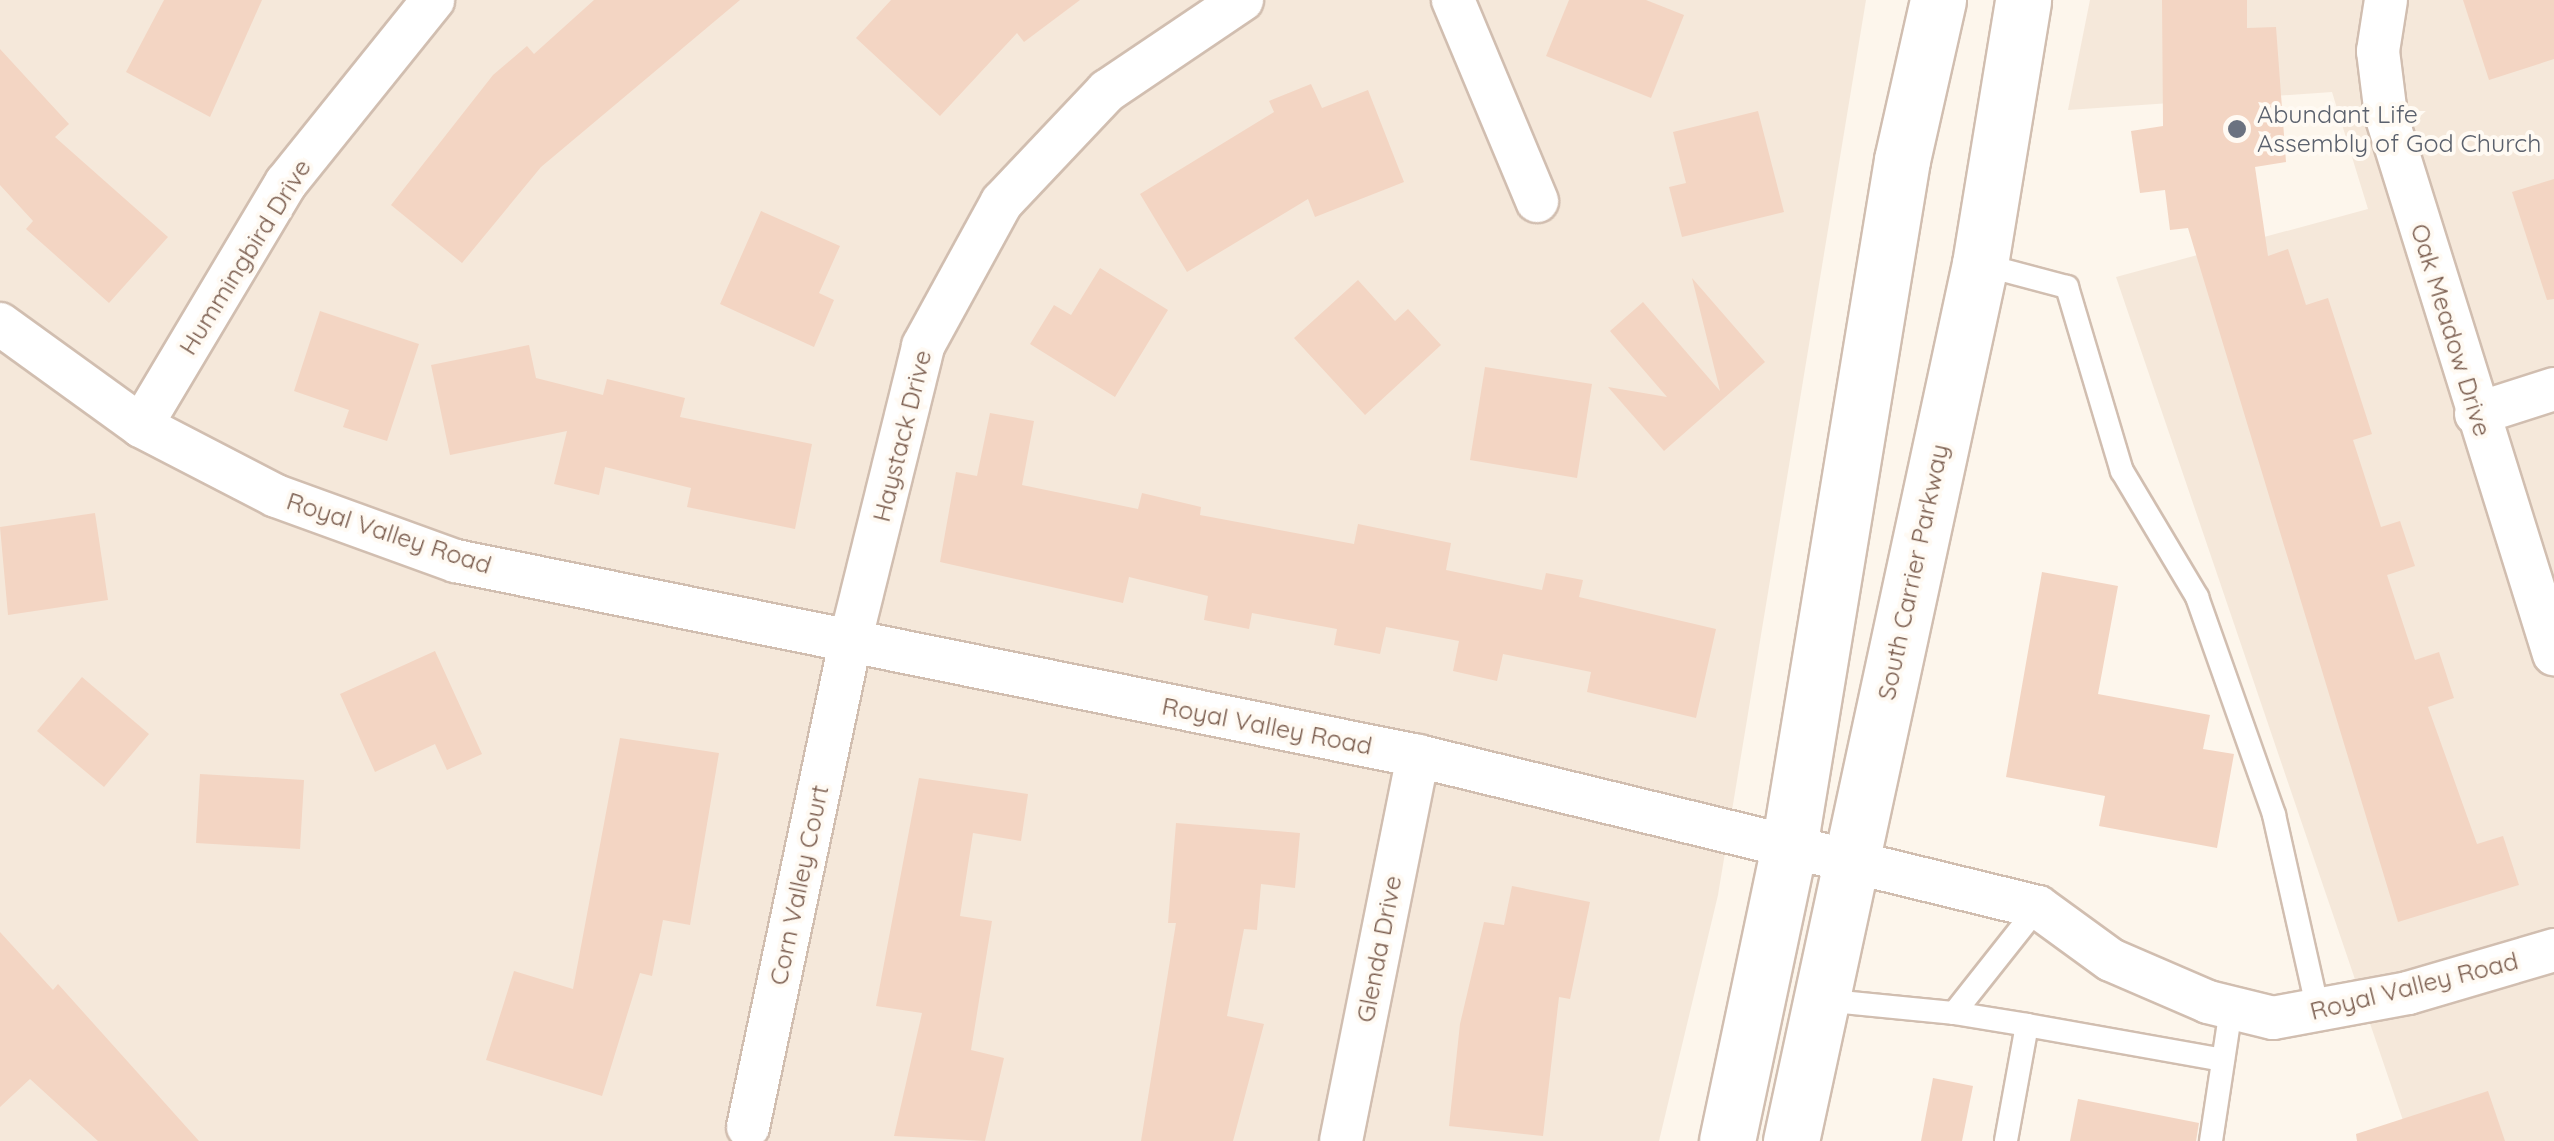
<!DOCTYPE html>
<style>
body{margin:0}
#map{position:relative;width:2554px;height:1141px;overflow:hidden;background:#fdf6ec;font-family:Quicksand,sans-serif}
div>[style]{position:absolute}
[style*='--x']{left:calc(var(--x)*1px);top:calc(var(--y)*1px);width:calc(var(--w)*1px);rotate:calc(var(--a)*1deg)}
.residential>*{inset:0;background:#f5e8da}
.building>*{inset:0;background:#f3d5c3}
.roads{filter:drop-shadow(2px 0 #d1beb0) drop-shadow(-2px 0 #d1beb0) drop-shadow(0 2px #d1beb0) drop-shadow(0 -2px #d1beb0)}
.lane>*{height:22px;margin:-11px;padding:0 11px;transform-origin:11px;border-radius:11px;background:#fff}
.street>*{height:42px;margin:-21px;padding:0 21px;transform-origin:21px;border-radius:21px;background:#fff}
.secondary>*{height:55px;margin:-27.5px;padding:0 27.5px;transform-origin:27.5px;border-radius:27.5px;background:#fff}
.dots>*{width:28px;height:28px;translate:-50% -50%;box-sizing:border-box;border:5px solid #fffaf3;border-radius:50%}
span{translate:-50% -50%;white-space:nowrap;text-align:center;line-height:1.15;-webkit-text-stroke:8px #fffaf3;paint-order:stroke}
.worship-label{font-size:25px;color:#5b616d}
.left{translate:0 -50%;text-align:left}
.street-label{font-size:25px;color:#7a5c4d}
</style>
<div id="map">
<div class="residential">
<i style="clip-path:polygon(0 0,1866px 0,1718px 895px,1659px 1141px,0 1141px)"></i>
<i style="clip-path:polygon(2090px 0,2554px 0,2554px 1141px,2410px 1141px,2116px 277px,2368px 209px,2332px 92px,2068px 110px)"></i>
</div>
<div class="building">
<i style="clip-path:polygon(164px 0,262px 0,210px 117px,126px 72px)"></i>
<i style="clip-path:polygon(594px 0,740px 0,541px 167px,462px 263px,391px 205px,493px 75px,527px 46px,534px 54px)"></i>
<i style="clip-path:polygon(891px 0,1080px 0,1024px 42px,1017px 33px,940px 116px,856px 38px)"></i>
<i style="clip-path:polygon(1569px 0,1646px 0,1684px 15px,1651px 98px,1546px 56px)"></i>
<i style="clip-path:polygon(2162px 0,2247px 0,2247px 28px,2276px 27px,2286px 162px,2255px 167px,2268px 256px,2288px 249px,2306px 305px,2328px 298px,2372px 434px,2353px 440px,2381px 527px,2400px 521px,2415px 566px,2387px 575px,2415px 660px,2439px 652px,2454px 698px,2428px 707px,2477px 844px,2503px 836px,2519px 885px,2398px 922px,2188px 228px,2170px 230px,2165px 190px,2140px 193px,2131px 131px,2163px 126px)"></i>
<i style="clip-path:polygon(2463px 0,2554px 0,2554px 59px,2489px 80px)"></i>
<i style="clip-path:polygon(0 49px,69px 124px,55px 137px,168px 237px,109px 303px,26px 229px,33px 221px,0 185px)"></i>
<i style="clip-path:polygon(1311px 84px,1322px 108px,1368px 90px,1404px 182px,1315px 217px,1308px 199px,1187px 272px,1140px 194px,1274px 112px,1269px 101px)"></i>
<i style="clip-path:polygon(1758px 111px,1784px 212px,1682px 237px,1669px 187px,1686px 183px,1673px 132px)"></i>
<i style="clip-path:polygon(2554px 179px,2554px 299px,2547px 300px,2512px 192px)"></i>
<i style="clip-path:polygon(761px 211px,840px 246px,819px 293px,834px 300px,814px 347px,720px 304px)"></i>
<i style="clip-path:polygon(1100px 268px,1168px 310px,1115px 397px,1030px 344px,1054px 305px,1071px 315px)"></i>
<i style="clip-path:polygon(1692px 278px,1765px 362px,1664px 451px,1608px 387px,1667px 397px,1610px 331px,1643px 302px,1720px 391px)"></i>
<i style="clip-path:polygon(1358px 280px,1395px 321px,1408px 309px,1441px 345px,1365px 415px,1294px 338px)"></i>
<i style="clip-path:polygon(320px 311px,419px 344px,387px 441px,343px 427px,349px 410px,294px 391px)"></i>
<i style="clip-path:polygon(529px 345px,536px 378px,603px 395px,607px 379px,685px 398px,680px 417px,812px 444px,795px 529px,687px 507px,691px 488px,605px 467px,599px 495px,554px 484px,567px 431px,450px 455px,431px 365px)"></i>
<i style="clip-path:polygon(1485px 367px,1592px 384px,1577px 478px,1470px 460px)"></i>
<i style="clip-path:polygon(990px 413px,1034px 421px,1022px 485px,1138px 509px,1142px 493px,1201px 507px,1200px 515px,1354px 544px,1358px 524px,1451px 543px,1446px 570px,1542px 590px,1546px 573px,1583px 580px,1579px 597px,1716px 629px,1696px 718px,1587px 692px,1591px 672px,1503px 654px,1497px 681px,1453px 671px,1459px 641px,1386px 627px,1380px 654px,1334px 645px,1337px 629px,1252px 613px,1249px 629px,1204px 620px,1208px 596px,1129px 577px,1123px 603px,940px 562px,956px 472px,977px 476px)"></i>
<i style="clip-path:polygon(95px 513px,108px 600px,8px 615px,0 527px)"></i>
<i style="clip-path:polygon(2042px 572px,2118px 586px,2098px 694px,2210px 715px,2203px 749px,2234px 754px,2217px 848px,2099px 826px,2105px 796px,2006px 777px)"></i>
<i style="clip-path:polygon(435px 651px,482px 754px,447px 770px,435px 744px,375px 772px,340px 694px)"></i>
<i style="clip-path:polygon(82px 677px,149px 734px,104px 787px,37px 731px)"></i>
<i style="clip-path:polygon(620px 738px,719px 753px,690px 925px,663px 920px,652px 976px,640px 973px,602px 1096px,486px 1060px,514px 971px,573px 989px)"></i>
<i style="clip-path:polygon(200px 774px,304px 780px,300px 849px,196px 843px)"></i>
<i style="clip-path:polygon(919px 778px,1028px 794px,1021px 841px,973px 833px,960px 916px,992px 921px,971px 1050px,1004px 1058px,985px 1141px,894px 1136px,922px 1013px,876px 1006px)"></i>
<i style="clip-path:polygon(1176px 823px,1300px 833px,1295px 888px,1261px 884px,1257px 930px,1244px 929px,1227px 1016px,1264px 1024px,1233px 1141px,1141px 1141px,1176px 923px,1168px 923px)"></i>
<i style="clip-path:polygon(1512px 886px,1590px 902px,1570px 999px,1559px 997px,1543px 1136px,1449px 1126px,1460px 1024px,1484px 922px,1504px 925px)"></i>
<i style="clip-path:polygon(0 932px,53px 990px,58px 984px,199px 1141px,98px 1141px,30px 1079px,0 1107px)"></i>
<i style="clip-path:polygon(1933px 1078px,1973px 1086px,1962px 1141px,1921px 1141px)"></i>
<i style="clip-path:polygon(2488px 1091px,2505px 1141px,2357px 1141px,2356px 1134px)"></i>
<i style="clip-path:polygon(2078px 1099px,2199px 1123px,2196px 1141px,2070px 1141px)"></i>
</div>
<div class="roads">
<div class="lane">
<i style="--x:1980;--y:264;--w:90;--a:14.8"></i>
<i style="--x:2067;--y:287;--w:192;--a:73.4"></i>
<i style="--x:2122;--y:471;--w:147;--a:59.2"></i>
<i style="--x:2197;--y:597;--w:231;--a:70.5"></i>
<i style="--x:2274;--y:815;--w:200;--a:77.3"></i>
<i style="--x:1821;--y:1000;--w:134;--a:5.6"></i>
<i style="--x:1954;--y:1013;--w:135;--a:-51.6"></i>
<i style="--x:1954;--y:1013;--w:74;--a:9.3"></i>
<i style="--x:2027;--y:1025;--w:118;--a:100.3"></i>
<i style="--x:2027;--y:1025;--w:199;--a:10.1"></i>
<i style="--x:2211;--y:1141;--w:134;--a:-81.4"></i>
</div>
<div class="street">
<i style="--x:1453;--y:0;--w:218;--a:67.3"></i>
<i style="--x:2386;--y:0;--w:52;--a:98.9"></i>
<i style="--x:2378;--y:51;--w:64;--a:82.9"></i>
<i style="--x:2386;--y:115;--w:565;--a:72.69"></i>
<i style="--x:0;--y:324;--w:174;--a:35.9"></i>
<i style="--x:141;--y:426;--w:152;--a:27.4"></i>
<i style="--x:276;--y:496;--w:191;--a:19.9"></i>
<i style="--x:456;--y:561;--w:982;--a:11.46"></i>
<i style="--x:1418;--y:756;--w:638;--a:13.69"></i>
<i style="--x:2038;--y:907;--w:90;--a:36"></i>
<i style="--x:2111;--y:960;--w:106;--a:23.4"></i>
<i style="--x:2208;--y:1002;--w:67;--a:13.8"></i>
<i style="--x:2273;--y:1018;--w:137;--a:-10.5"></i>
<i style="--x:2408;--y:993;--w:152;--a:-16.4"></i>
<i style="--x:2476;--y:414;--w:82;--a:-17.8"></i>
<i style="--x:141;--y:426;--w:283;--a:-59.2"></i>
<i style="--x:286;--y:183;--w:235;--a:-51.2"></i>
<i style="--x:748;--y:1127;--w:496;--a:-78.1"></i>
<i style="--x:850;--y:642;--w:305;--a:-76.1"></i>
<i style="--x:923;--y:346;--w:164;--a:-61.3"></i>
<i style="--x:1002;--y:202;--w:153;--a:-46.6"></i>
<i style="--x:1107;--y:91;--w:163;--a:-34"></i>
<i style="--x:1341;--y:1141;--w:393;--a:-78.7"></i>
</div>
<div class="secondary">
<i style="--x:1727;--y:1141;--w:300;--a:-78.1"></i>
<i style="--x:1789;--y:847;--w:696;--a:-80.66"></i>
<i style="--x:1902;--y:160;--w:164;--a:-77.3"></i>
<i style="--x:1791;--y:1141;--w:897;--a:-77.84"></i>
<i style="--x:1980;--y:264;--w:267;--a:-80.7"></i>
</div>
</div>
<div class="dots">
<i style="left:2237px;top:129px;background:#6b7280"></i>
</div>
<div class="worship-label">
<span class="left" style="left:2257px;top:129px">Abundant Life<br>Assembly of God Church</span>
</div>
<div class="street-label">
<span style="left:245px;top:257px;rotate:-58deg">Hummingbird Drive</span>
<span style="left:2451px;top:330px;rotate:73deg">Oak Meadow Drive</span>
<span style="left:902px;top:436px;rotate:-76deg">Haystack Drive</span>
<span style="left:389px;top:533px;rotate:18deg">Royal Valley Road</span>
<span style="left:1913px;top:572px;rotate:-78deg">South Carrier Parkway</span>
<span style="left:1267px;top:726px;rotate:11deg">Royal Valley Road</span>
<span style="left:799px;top:885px;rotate:-78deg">Corn Valley Court</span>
<span style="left:1379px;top:949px;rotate:-79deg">Glenda Drive</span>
<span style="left:2414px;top:986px;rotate:-14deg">Royal Valley Road</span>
</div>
</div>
